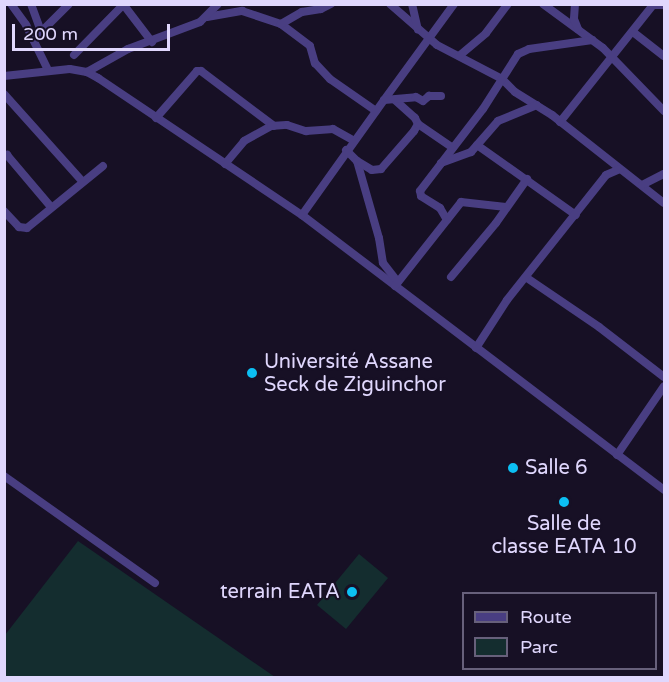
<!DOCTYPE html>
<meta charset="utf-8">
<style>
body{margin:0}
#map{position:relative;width:669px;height:682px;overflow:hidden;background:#171025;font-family:"Varela Round",sans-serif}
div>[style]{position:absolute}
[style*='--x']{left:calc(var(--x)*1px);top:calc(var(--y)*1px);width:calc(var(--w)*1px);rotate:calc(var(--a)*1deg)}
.green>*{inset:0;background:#142d2f}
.minor>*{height:8px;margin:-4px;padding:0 4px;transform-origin:4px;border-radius:4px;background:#493e82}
.dots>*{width:16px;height:16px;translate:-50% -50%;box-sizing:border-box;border:3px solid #171025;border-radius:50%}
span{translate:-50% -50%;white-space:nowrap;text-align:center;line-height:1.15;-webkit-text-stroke:4.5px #171025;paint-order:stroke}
.poi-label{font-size:20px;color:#e0d7fd}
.left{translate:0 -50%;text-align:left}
.right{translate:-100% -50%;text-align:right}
.frame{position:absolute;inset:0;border:6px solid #e0d7fd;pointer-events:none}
.legend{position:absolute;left:462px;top:592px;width:195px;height:78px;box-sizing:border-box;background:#171025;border:2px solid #67607b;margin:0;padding:8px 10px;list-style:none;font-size:18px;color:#e0d7fd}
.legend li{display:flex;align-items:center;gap:12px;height:30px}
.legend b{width:30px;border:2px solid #67607b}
.scale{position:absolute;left:12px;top:24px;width:158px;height:27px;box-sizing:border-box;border:3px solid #e0d7fd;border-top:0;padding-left:8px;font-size:18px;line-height:21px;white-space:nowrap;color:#e0d7fd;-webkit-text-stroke:4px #171025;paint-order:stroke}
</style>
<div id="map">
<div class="green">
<i style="clip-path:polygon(78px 541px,275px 677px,5px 677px,5px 635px)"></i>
<i style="clip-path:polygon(359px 554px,388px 578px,346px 629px,317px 605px)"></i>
</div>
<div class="minor">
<i style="--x:11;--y:4;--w:26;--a:54"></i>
<i style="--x:26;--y:25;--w:50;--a:63.9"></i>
<i style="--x:31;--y:4;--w:30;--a:70"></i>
<i style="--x:123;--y:4;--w:48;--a:52.7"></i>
<i style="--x:390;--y:4;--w:62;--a:41.1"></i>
<i style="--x:437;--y:45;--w:73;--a:27.6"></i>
<i style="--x:502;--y:79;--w:18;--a:45"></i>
<i style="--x:515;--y:92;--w:44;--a:31.9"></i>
<i style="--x:552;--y:115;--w:142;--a:38.2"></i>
<i style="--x:412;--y:4;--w:26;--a:77"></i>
<i style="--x:543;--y:4;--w:74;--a:36.3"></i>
<i style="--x:603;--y:48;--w:88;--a:45.9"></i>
<i style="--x:575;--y:4;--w:15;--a:94"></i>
<i style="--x:574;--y:19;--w:11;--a:68"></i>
<i style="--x:654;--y:5;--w:10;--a:0"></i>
<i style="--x:207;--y:17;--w:36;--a:-10"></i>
<i style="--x:242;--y:11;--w:41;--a:18.4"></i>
<i style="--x:281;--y:24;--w:36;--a:37"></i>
<i style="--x:310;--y:46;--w:18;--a:74"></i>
<i style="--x:315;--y:63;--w:22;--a:47"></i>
<i style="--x:330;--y:79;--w:56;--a:34.8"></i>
<i style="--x:281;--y:24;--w:24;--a:-30"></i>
<i style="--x:302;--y:12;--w:19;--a:-9"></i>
<i style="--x:321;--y:9;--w:11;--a:-27"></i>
<i style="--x:633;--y:32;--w:39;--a:38"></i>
<i style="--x:34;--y:39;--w:49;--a:-45"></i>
<i style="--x:74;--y:55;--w:70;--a:-45.6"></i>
<i style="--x:459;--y:56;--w:35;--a:-40"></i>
<i style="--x:486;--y:33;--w:36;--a:-53"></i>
<i style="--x:87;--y:72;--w:47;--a:-29.3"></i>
<i style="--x:128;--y:49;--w:77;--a:-20.6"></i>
<i style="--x:200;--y:22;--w:25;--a:-45"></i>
<i style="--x:4;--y:76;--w:66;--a:-6.1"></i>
<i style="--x:70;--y:69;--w:17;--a:10"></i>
<i style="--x:87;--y:72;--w:13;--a:29"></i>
<i style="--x:98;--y:78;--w:246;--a:33.9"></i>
<i style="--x:302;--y:215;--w:455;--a:37.2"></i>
<i style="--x:4;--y:94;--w:117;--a:48.1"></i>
<i style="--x:384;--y:100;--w:119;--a:-53.9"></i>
<i style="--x:156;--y:118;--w:62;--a:-48.9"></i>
<i style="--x:197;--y:71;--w:4;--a:0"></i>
<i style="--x:201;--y:71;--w:91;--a:37"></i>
<i style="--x:560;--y:122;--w:151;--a:-51.5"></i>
<i style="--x:418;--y:124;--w:42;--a:34.4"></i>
<i style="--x:477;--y:145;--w:121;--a:35.3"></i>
<i style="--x:346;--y:150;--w:16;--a:45"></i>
<i style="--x:357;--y:161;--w:80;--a:74.1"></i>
<i style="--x:379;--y:238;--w:25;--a:81"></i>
<i style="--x:383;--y:263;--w:24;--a:52"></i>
<i style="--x:4;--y:157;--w:4;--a:-34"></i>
<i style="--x:7;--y:155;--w:68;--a:49.8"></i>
<i style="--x:357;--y:161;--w:17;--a:31"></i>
<i style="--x:372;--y:170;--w:9;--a:-6"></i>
<i style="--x:381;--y:169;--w:50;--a:-49"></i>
<i style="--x:414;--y:131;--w:8;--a:-60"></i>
<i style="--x:418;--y:124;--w:7;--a:-117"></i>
<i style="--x:415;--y:118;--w:27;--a:-138"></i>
<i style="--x:441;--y:163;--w:32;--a:-20"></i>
<i style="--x:471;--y:152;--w:41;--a:-48.9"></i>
<i style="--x:498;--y:121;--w:42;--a:-22.3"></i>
<i style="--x:225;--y:164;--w:30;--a:-50"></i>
<i style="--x:244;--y:141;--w:31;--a:-29"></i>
<i style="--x:271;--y:126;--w:16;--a:-4"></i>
<i style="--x:287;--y:125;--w:20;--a:18"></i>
<i style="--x:306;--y:131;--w:27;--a:-4"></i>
<i style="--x:333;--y:129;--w:23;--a:29"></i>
<i style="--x:642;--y:185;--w:25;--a:-27"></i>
<i style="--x:4;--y:211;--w:22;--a:47"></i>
<i style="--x:19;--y:227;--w:8;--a:7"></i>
<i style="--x:27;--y:228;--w:98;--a:-39.2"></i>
<i style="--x:302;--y:215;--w:141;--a:-54.5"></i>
<i style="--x:384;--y:100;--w:32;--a:-5"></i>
<i style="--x:416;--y:97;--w:8;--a:30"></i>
<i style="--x:423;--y:101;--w:8;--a:-40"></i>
<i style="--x:429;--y:96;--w:12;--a:0"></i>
<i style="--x:447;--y:220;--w:14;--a:-120"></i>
<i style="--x:440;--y:208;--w:22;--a:-148"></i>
<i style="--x:421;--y:196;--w:5;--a:-101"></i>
<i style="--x:420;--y:191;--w:103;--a:-52.5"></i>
<i style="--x:483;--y:109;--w:65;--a:-57.5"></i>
<i style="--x:518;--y:54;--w:12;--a:-24"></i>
<i style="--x:529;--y:49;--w:64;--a:-8.1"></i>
<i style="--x:451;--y:277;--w:70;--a:-50.2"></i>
<i style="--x:496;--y:223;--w:54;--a:-54.8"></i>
<i style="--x:527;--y:278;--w:87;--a:34.2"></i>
<i style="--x:599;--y:327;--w:82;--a:37.6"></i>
<i style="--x:395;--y:286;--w:107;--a:-51.8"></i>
<i style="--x:461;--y:202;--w:45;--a:6.3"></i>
<i style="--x:476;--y:348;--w:57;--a:-57.1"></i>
<i style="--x:507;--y:300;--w:159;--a:-51.6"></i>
<i style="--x:606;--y:175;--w:15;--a:-23"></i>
<i style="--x:617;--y:455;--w:83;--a:-55.7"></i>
<i style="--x:4;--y:476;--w:185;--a:35.3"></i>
</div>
<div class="dots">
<i style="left:252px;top:373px;background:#0cbff3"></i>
<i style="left:513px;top:468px;background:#0cbff3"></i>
<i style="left:564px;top:502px;background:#0cbff3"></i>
<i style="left:352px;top:592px;background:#0cbff3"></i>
</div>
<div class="poi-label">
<span class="left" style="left:264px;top:374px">Université Assane<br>Seck de Ziguinchor</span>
<span class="left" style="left:525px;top:468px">Salle 6</span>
<span style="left:564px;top:536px">Salle de<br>classe EATA 10</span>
<span class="right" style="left:340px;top:592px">terrain EATA</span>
</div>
<div class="frame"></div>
<ul class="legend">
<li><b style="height:8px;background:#493e82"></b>Route</li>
<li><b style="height:16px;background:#142d2f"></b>Parc</li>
</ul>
<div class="scale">200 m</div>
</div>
